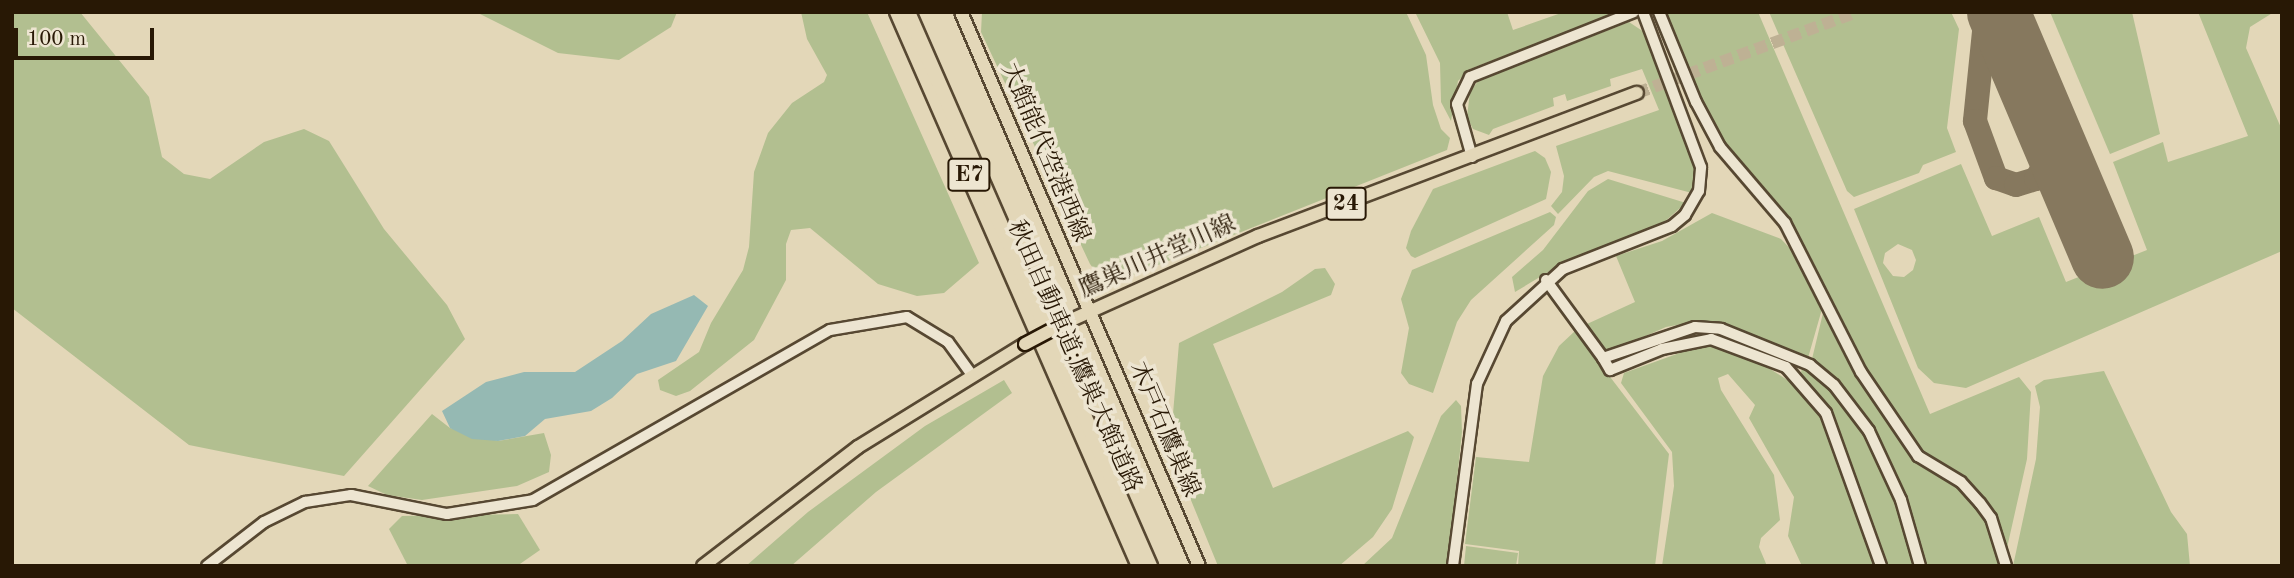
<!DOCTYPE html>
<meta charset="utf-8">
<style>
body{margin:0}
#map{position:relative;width:2294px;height:578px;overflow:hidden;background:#e3d7b8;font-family:"Old Standard TT","Noto Serif JP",serif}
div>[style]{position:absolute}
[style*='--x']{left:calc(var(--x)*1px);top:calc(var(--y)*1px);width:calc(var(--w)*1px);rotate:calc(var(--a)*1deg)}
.green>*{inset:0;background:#b2bf90}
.water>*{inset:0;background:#95b9b3}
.taxiway>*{height:24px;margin:-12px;padding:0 12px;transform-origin:12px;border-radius:12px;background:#86785e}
.runway>*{height:63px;margin:-31.5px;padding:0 31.5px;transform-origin:31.5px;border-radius:31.5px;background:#86785e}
.major-tunnel>*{height:12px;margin-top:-6px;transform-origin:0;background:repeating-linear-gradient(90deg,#beb194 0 12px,transparent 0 18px)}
.roads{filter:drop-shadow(2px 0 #574832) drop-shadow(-2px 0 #574832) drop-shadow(0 2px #574832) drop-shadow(0 -2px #574832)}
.minor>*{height:10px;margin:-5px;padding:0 5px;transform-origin:5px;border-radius:5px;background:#ede5d1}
.major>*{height:12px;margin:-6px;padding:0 6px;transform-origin:6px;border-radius:6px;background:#e3d7b8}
.highway>*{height:14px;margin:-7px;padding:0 7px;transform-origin:7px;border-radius:7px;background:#e3d7b8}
.bridges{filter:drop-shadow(2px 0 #281805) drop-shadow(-2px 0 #281805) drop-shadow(0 2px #281805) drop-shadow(0 -2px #281805)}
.major-bridge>*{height:12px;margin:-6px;padding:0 6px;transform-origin:6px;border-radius:6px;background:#e3d7b8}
span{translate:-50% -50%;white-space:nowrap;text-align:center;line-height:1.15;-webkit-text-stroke:7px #ede5d1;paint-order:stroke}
.shield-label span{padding:2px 5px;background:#ede5d1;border:2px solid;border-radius:5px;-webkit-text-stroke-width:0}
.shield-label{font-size:23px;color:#281805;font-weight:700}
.street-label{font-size:24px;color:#281805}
.frame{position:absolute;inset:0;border:14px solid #281805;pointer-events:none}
.scale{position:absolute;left:14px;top:28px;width:140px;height:32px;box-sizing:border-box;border:4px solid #281805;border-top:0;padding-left:9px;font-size:21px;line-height:24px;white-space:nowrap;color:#281805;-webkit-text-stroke:5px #ede5d1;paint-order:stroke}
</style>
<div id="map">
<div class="green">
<i style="clip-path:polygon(12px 12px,80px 12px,149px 97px,162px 157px,184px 174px,210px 179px,264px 142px,304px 129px,329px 141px,384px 229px,447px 305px,465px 339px,344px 476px,189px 445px,12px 308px)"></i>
<i style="clip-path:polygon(476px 12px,677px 12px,671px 27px,619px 60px,558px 53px)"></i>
<i style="clip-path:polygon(801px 12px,867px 12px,979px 263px,944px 293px,917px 296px,878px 284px,810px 228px,791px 230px,786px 244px,786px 280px,754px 340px,690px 391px,676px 396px,660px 390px,658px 380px,699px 352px,711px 323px,743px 270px,749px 247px,754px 172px,768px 133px,792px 103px,824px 82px,827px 75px,807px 39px)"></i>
<i style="clip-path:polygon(982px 12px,1406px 12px,1426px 55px,1433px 105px,1441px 129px,1450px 138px,1447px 150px,1118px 281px,1099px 276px,1090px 264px,981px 32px)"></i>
<i style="clip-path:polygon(1415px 12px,1507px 12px,1513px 30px,1564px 12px,1618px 12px,1470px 69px,1458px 81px,1451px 121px,1441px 102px,1440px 63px)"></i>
<i style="clip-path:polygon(1663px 12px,1758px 12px,1930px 414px,2019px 377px,2031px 392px,2027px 459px,2007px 548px,1992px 510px,1957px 475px,1913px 444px,1877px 391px,1845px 337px,1789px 220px,1723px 144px,1699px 100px)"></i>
<i style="clip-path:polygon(1769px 12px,1951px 12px,1959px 29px,1947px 128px,1956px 152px,1923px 165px,1919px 173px,1854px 197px,1847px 191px)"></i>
<i style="clip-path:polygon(2050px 12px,2132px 12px,2160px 134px,2110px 154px)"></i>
<i style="clip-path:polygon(evenodd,2198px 12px,2274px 12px,2250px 27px,2246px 48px,2282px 130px,2282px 251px,1966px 388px,1934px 383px,1918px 368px,1854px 209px,1961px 164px,1992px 236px,2039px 217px,2066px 282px,2147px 250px,2113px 162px,2163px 142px,2168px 162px,2248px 136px,2198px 12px,1898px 244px,1912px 250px,1916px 260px,1913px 270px,1904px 277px,1893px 276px,1883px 263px,1885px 253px,1898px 244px)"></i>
<i style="clip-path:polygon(1629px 22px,1644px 32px,1695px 164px,1692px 193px,1608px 171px,1594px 177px,1558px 214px,1551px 206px,1562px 192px,1564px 176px,1556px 146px,1659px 110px,1642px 69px,1610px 79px,1611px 86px,1567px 101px,1565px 94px,1553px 98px,1554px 106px,1493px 129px,1489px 135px,1473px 129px,1467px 117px,1470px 92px,1478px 81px)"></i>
<i style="clip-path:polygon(1535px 151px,1545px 158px,1551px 172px,1546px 199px,1415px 258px,1411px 256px,1406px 248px,1411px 231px,1433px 189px)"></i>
<i style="clip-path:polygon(1608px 179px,1686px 203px,1663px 223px,1570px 259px,1515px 292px,1512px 277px,1543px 250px,1588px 191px)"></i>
<i style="clip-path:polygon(1550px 212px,1556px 217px,1554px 225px,1471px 300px,1457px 322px,1433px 393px,1409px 384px,1401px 373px,1409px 328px,1401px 299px,1412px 270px)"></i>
<i style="clip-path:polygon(1712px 213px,1781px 239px,1802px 261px,1822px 309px,1808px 358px,1727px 326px,1699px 321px,1666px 327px,1605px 354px,1587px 324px,1635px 302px,1616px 256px,1662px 241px)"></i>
<i style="clip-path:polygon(1325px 268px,1335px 284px,1331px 295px,1213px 344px,1273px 488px,1408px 431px,1414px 437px,1392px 509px,1373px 537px,1339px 566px,1218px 566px,1170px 449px,1179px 343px,1282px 292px,1315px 269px)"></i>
<i style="clip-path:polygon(1823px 313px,1912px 458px,1963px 490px,1981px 511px,1992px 530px,2001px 566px,1924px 566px,1892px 468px,1865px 414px,1841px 383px,1812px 359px)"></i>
<i style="clip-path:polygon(1575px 331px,1669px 454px,1655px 566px,1518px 566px,1519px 551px,1465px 544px,1476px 457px,1529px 462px,1543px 376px,1559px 346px)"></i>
<i style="clip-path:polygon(1699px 346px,1721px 346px,1759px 362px,1803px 390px,1820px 413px,1872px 545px,1876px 566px,1802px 566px,1788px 536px,1794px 497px,1749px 418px,1755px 405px,1728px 374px,1718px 378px,1721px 390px,1774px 475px,1780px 520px,1761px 538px,1759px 547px,1767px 566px,1662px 566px,1674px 486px,1672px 452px,1621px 383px,1624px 373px)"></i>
<i style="clip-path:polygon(1802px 367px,1833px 390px,1863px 428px,1896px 498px,1915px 566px,1888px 566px,1825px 402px,1801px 373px)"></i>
<i style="clip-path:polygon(2104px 371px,2171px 512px,2187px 534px,2190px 566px,2013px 566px,2036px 459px,2040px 407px,2035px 386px,2044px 380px)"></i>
<i style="clip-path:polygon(1004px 380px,1012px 393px,876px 492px,791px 566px,746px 566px,808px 512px,925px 426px)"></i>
<i style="clip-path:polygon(1456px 400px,1461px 406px,1462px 432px,1448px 566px,1362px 566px,1392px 538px,1441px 416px)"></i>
<i style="clip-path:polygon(432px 414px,450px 428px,498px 441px,544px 433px,551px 455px,549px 472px,517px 486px,422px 500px,387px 495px,368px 486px)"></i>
<i style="clip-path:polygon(518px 514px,540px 550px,517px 566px,408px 566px,389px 529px,402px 516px)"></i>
<i style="clip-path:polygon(1466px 546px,1518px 553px,1516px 566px,1464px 566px)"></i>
</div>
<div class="water">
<i style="clip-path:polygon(694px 295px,708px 306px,676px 361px,637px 374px,612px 398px,591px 411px,545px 419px,525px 436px,498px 441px,472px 439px,450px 428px,442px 411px,486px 382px,524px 372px,575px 372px,622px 341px,651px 314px)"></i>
</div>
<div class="taxiway">
<i style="--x:1986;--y:12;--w:110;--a:95.8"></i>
<i style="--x:1975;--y:121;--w:61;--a:69.8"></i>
<i style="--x:1996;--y:178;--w:21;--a:19"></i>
<i style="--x:2016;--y:185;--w:21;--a:-17"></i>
<i style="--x:2036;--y:179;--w:22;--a:-58"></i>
<i style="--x:2048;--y:160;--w:20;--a:-79"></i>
</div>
<div class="runway">
<i style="--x:1998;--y:12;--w:266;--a:67"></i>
</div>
<div class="major-tunnel">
<i style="--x:1637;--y:93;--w:234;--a:-20.2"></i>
</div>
<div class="roads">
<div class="minor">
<i style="--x:1659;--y:12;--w:97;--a:67.7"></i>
<i style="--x:1696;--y:102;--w:51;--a:61.9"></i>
<i style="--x:1720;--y:147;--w:100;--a:49.5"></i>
<i style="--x:1785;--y:223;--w:167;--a:63"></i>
<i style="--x:1861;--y:372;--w:102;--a:55.8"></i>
<i style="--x:1918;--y:456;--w:50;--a:31.2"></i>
<i style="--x:1961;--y:482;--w:28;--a:48"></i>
<i style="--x:1980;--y:503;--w:19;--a:54"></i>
<i style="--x:1991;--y:518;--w:50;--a:72.6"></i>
<i style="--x:1472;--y:157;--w:55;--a:-105.8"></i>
<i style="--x:1457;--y:104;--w:30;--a:-64"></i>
<i style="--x:1470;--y:77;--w:176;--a:-21.6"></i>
<i style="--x:1546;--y:280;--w:97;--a:53.8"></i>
<i style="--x:1603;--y:358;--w:97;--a:-18.6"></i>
<i style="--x:1695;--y:327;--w:26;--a:4"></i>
<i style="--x:1721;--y:329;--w:96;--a:22"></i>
<i style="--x:1810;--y:365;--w:31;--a:40"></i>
<i style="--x:1834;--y:385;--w:58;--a:52.7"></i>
<i style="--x:1869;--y:431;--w:76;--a:65.1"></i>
<i style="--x:1901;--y:500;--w:69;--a:73.9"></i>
<i style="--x:1603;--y:358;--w:14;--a:60"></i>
<i style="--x:1610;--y:370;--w:56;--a:-22"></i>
<i style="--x:1662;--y:349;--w:50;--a:-11.5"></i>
<i style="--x:1711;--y:339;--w:80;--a:20.5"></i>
<i style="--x:1786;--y:367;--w:61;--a:49"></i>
<i style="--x:1826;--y:413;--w:163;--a:70.2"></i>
<i style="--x:207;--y:566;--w:72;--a:-37.7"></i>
<i style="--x:264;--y:522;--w:46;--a:-26"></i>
<i style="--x:305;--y:502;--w:47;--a:-8.7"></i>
<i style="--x:351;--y:495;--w:98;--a:11.2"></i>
<i style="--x:447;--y:514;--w:87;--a:-9.2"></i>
<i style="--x:533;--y:500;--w:342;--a:-29.8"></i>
<i style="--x:830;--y:330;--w:78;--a:-9.6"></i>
<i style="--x:907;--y:317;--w:48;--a:31.4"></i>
<i style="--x:948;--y:342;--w:41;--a:54"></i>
<i style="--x:1453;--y:566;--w:184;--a:-82.5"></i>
<i style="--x:1477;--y:384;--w:69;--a:-65.3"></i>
<i style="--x:1506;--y:321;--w:77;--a:-42.4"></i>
<i style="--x:1563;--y:269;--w:117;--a:-21.5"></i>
<i style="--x:1672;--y:226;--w:17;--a:-40"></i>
<i style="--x:1685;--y:215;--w:28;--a:-60"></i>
<i style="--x:1699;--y:191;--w:24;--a:-85"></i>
<i style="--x:1701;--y:167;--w:165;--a:-110.5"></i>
</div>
<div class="major">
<i style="--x:961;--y:12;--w:603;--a:66.75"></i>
<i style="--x:1060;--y:325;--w:217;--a:-24.2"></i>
<i style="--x:1258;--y:236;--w:405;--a:-20.7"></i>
<i style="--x:703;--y:566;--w:195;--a:-37.5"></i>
<i style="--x:858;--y:447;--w:196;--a:-31.7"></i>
</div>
<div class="highway">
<i style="--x:897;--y:12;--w:605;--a:66.4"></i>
<i style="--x:908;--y:12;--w:605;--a:66.4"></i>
</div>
</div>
<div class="bridges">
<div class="major-bridge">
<i style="--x:1025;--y:344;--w:40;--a:-28"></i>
</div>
</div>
<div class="shield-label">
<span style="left:969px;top:175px">E7</span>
<span style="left:1346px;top:204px">24</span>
</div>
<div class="street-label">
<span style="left:1044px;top:153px;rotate:67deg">大館能代空港西線</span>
<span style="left:1158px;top:258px;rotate:-24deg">鷹巣川井堂川線</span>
<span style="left:1073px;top:357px;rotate:66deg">秋田自動車道;鷹巣大館道路</span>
<span style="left:1163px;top:430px;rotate:67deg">木戸石鷹巣線</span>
</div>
<div class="frame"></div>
<div class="scale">100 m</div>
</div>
